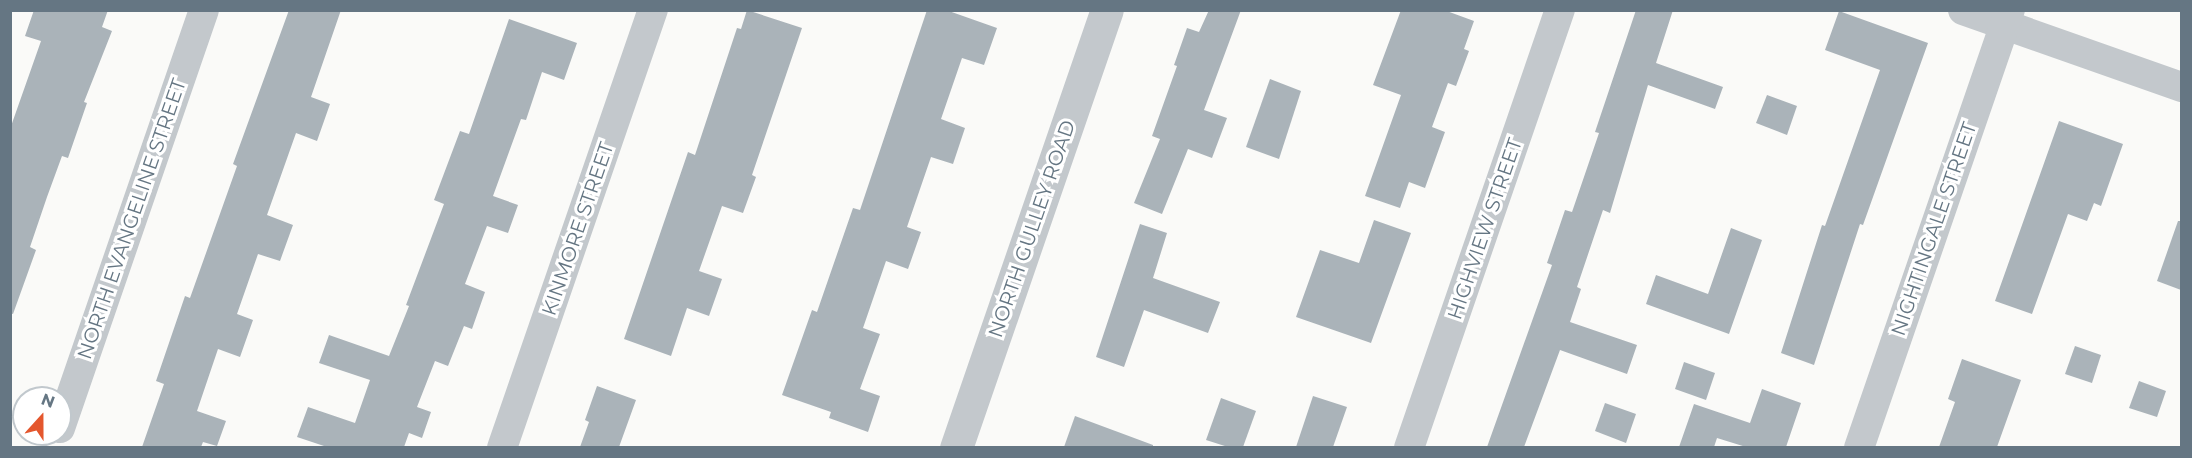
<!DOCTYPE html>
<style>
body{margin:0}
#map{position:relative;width:2192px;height:458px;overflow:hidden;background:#fafaf8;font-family:Montserrat,sans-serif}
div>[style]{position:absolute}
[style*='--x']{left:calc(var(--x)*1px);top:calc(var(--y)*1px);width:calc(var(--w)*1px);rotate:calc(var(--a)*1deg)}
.building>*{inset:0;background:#aab3b9}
.minor>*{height:30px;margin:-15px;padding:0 15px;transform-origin:15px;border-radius:15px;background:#c3c8cc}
.tertiary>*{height:33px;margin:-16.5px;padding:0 16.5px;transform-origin:16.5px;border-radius:16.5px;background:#c3c8cc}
span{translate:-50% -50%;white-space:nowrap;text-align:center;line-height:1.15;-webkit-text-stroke:6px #fff;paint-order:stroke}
.street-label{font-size:20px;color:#657683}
.frame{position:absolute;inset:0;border:12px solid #657683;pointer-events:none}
.north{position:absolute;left:12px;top:386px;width:60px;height:60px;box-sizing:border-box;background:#fff;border:2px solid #c1c8cd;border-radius:50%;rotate:21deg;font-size:16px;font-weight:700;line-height:24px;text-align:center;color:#657683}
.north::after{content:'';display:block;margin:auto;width:21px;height:27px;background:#e4572e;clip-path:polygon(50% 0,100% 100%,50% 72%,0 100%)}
</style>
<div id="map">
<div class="building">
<i style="clip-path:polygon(34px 10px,108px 10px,102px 27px,112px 31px,84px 102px,87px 103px,68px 158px,62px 156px,47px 197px,30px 247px,36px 250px,13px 314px,10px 313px,10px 129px,41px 41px,25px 36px)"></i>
<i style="clip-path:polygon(289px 10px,341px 10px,311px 97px,330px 104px,317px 141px,296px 133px,267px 215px,293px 225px,280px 261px,258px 254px,237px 314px,253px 320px,240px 357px,218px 349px,197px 411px,226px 421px,217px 446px,203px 442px,201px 447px,142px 447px,164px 384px,156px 381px,185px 296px,190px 298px,237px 166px,233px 164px)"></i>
<i style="clip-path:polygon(747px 10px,802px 28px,752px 175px,756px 177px,743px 213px,722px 206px,699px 271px,722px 279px,709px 316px,687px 308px,671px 356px,624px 339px,688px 152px,695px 155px,737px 28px,741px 29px)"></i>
<i style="clip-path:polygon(927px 10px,946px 10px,997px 28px,984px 65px,962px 58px,941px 119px,965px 128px,953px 164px,931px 157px,907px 227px,921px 232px,908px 269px,886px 261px,863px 328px,880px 334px,860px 389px,880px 396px,868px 432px,829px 418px,831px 412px,782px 395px,812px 310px,817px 312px,853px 208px,860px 210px)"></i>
<i style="clip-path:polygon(1209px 10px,1241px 10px,1204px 110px,1227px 118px,1212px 158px,1188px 149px,1162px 214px,1134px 203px,1160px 139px,1152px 136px,1177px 66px,1174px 65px,1187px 28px,1199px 32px)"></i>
<i style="clip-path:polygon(1401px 10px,1444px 10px,1474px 21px,1464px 49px,1469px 51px,1456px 86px,1448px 83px,1432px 127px,1445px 132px,1425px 188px,1409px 182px,1400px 208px,1365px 196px,1401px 95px,1373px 85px)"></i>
<i style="clip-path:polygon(1636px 10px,1673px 10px,1656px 63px,1723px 87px,1715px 109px,1648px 85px,1610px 213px,1603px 210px,1577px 287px,1581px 289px,1570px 322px,1637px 345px,1627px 374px,1560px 350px,1524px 447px,1487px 447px,1552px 265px,1547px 263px,1565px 210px,1572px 212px,1599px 133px,1595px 132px)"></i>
<i style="clip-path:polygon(1839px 11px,1928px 43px,1863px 225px,1860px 224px,1814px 365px,1781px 353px,1822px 225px,1825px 226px,1880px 70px,1825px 50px)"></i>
<i style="clip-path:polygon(509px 19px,577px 43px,564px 80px,542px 72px,526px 120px,521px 119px,493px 196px,518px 205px,508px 233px,487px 226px,465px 284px,485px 292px,472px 329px,464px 326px,448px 366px,435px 361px,417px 407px,431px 412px,422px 438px,409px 433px,404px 447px,327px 447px,297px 437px,308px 407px,355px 423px,370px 380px,319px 363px,329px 335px,389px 356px,409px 306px,406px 305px,444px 204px,434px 200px,460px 131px,469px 134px)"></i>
<i style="clip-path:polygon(1270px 79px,1301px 91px,1279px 159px,1246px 147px)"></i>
<i style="clip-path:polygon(1767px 95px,1797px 106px,1787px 135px,1756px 123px)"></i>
<i style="clip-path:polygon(2059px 121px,2123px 144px,2101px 206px,2094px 203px,2087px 221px,2068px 214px,2032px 314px,1995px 301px)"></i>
<i style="clip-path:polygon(1374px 220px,1411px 233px,1371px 343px,1296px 317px,1320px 250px,1359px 263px)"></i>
<i style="clip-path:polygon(2178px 221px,2181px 221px,2181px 290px,2157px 281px)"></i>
<i style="clip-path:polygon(1140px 224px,1167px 233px,1153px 278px,1220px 302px,1208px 333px,1144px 310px,1124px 367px,1096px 357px)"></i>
<i style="clip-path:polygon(1731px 228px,1762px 240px,1729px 334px,1646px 304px,1656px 275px,1708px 294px)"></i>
<i style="clip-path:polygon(2075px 346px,2101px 355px,2092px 383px,2065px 374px)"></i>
<i style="clip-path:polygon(1962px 359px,2021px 380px,1997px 447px,1939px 447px,1955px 402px,1948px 399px)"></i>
<i style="clip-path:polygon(1684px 362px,1715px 373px,1706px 400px,1675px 389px)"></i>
<i style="clip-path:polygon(2139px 381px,2166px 391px,2157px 417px,2129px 408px)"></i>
<i style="clip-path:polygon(597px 386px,636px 400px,619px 447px,580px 447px,589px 422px,585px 420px)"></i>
<i style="clip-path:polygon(1762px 389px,1801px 403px,1786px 447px,1746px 447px,1717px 438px,1714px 447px,1679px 447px,1694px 404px,1750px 423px)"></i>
<i style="clip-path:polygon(1313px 396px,1347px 407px,1333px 447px,1296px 447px)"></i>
<i style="clip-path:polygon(1221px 398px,1256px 411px,1243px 447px,1228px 447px,1206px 440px)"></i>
<i style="clip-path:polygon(1605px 403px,1636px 414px,1626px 443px,1595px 431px)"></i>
<i style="clip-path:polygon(1075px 416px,1153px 445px,1153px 447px,1064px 447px)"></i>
</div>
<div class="minor">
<i style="--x:1963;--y:10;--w:232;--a:19.4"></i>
<i style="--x:60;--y:428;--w:442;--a:-71"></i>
<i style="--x:502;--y:448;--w:463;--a:-71"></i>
<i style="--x:1409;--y:448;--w:463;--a:-71"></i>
<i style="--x:1859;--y:448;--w:463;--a:-71"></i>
</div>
<div class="tertiary">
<i style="--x:956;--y:448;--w:463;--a:-71"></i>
</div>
<div class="street-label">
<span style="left:132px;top:219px;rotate:-71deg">NORTH EVANGELINE STREET</span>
<span style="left:578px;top:229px;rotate:-71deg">KINMORE STREET</span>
<span style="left:1032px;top:229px;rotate:-71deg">NORTH GULLEY ROAD</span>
<span style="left:1485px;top:229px;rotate:-71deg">HIGHVIEW STREET</span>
<span style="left:1934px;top:229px;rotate:-71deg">NIGHTINGALE STREET</span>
</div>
<div class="frame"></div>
<div class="north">N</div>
</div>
